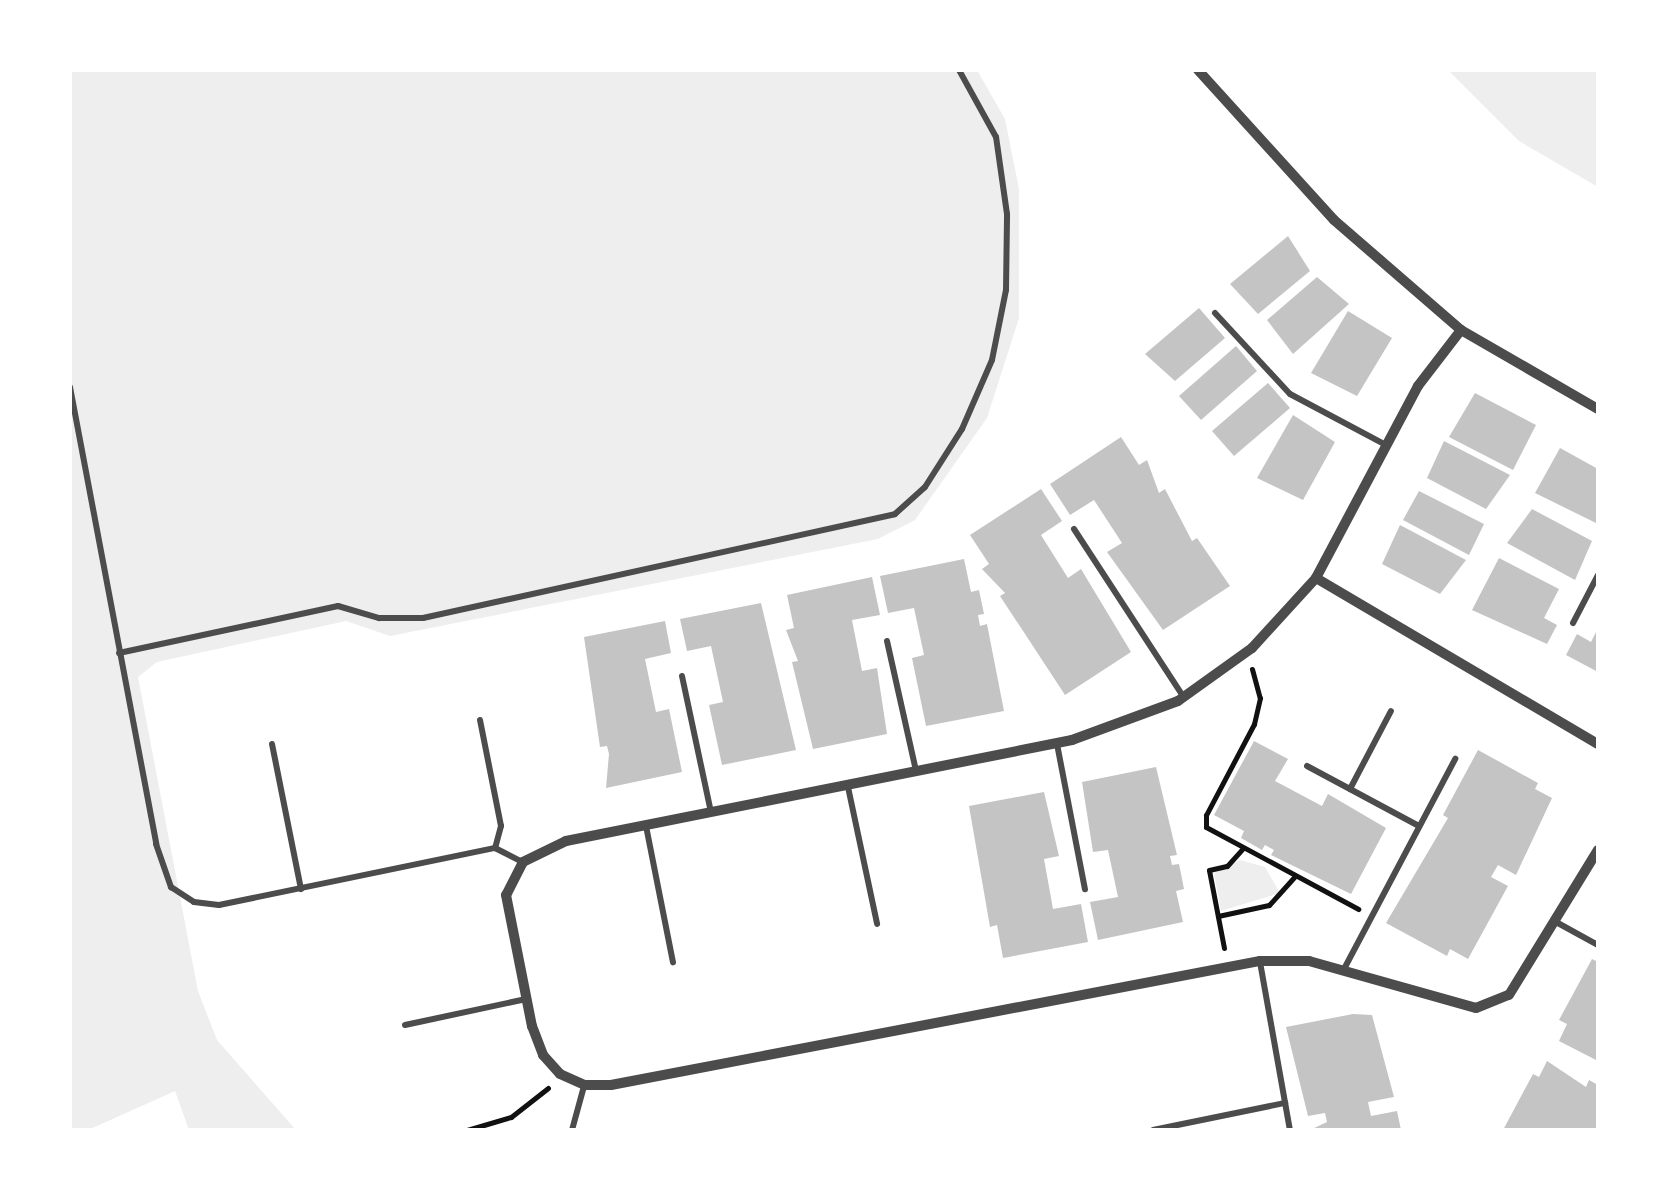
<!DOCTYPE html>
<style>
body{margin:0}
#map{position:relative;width:1668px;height:1200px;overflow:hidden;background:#fff;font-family:Rubik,sans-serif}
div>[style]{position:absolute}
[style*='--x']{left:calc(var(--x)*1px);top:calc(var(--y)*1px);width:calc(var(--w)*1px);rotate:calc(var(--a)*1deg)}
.green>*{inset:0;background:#eee}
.building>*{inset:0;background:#c4c4c4}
.path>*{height:5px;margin:-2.5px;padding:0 2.5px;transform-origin:2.5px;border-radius:2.5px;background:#111}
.service>*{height:6px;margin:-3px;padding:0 3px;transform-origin:3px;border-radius:3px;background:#4c4c4c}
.minor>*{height:10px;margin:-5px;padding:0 5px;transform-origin:5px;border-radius:5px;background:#4c4c4c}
span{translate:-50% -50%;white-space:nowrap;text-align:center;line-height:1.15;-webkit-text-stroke:10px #fff;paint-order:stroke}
.frame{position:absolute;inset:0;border:72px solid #fff;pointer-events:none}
</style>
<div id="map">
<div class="green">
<i style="clip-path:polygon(70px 70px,977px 70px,1005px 119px,1019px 189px,1019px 318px,987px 418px,915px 520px,878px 539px,390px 636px,346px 621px,157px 662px,138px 677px,198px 991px,217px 1040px,296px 1130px,189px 1130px,175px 1091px,88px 1130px,70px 1130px)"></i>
<i style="clip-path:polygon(1448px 70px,1598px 70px,1598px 187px,1519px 141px)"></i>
<i style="clip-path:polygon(1240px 860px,1265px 867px,1280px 893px,1221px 911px,1214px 873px)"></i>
</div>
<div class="building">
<i style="clip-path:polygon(1288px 236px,1310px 271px,1258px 314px,1230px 284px)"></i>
<i style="clip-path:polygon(1317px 277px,1349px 304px,1293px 354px,1267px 320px)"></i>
<i style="clip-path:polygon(1199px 308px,1225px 338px,1175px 381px,1145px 354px)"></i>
<i style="clip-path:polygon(1348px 311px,1392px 338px,1357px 396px,1311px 373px)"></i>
<i style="clip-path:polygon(1236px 346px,1257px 371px,1201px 420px,1179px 396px)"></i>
<i style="clip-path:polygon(1268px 383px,1290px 408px,1234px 456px,1212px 431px)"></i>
<i style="clip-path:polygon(1475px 393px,1536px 425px,1513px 470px,1449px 437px)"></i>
<i style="clip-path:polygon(1293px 415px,1335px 442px,1303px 500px,1257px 478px)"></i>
<i style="clip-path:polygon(1121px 437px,1139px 465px,1147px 460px,1159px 493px,1165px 489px,1192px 541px,1197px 538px,1230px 586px,1163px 630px,1107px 552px,1122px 543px,1094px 500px,1070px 515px,1050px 484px)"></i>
<i style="clip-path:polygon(1444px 441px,1510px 475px,1486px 509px,1427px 478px)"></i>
<i style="clip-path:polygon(1560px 448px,1598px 469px,1598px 524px,1535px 493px)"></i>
<i style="clip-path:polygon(1041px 489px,1062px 521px,1041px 535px,1068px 578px,1081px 569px,1131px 652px,1065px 695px,1000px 596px,1005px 593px,982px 569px,989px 564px,970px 535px)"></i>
<i style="clip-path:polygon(1419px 491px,1484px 524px,1469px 555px,1403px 520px)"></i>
<i style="clip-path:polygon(1532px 509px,1592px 541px,1575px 580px,1507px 543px)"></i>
<i style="clip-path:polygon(1400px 525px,1466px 560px,1440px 594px,1382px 564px)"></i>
<i style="clip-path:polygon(1499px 558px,1559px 589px,1544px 618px,1557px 625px,1547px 644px,1472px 610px)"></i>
<i style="clip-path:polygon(964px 559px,971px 592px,979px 590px,984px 614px,978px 615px,980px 626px,987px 624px,1004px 711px,926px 726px,912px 658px,924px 655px,914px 608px,888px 613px,880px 576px)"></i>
<i style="clip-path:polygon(872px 577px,880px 615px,852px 620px,862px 671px,877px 668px,887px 734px,813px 749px,792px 662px,798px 661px,786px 630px,794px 628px,787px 595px)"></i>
<i style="clip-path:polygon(761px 603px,796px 750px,722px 765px,709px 705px,723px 702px,711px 646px,687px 651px,680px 619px)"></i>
<i style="clip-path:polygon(665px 621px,671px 653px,645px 659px,656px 712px,669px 709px,682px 772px,606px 788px,609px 754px,607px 746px,600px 747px,584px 637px)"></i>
<i style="clip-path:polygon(1598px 628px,1598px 672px,1566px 655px,1577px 634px,1591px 642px)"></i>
<i style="clip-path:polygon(1254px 741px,1288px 759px,1275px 781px,1322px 806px,1328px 794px,1386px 828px,1351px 894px,1271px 855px,1274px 850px,1265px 845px,1262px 850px,1241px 838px,1244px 831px,1214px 815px)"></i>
<i style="clip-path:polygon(1478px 750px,1538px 783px,1535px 789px,1552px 798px,1516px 875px,1498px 865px,1491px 877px,1508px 886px,1468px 959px,1450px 949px,1447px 956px,1386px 923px,1448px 818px,1443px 815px)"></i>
<i style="clip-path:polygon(1156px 767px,1177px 855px,1170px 856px,1172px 865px,1179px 864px,1184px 889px,1176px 891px,1183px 922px,1098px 940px,1090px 902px,1118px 897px,1108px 850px,1093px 852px,1082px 782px)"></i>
<i style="clip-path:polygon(1044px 792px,1059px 856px,1044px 859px,1053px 909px,1081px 904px,1088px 942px,1003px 958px,997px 925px,990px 927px,969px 806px)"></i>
<i style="clip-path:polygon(1592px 959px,1598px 962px,1598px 1061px,1559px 1041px,1567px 1024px,1559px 1020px)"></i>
<i style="clip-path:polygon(1353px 1014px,1372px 1015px,1394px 1097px,1368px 1102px,1371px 1116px,1397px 1111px,1401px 1130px,1310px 1130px,1327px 1122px,1325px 1113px,1308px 1116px,1286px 1027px)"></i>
<i style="clip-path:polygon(1547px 1061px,1586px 1087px,1589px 1080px,1598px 1085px,1598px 1130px,1503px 1130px,1533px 1074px,1539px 1077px)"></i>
</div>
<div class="path">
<i style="--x:1252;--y:669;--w:30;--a:75"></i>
<i style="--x:1260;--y:698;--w:27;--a:103"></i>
<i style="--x:1254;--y:724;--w:103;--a:117.8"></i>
<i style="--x:1206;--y:815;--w:12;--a:90"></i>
<i style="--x:1206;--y:827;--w:173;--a:28.3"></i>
<i style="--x:1218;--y:916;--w:52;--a:-12.2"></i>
<i style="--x:1269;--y:905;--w:39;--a:-48"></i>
<i style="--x:1224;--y:948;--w:79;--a:-100.9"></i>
<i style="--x:1209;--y:870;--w:18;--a:-13"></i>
<i style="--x:1227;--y:866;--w:24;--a:-48"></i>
<i style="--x:467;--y:1130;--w:46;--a:-16.5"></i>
<i style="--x:511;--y:1117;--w:47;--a:-38.1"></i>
</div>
<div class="service">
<i style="--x:1215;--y:313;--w:110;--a:47.2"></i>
<i style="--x:1290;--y:394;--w:109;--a:28"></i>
<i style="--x:70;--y:387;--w:465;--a:79.3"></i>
<i style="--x:156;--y:844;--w:46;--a:70.8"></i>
<i style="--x:171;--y:887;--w:27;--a:33"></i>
<i style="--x:194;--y:902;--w:25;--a:7"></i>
<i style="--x:219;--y:905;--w:282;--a:-11.7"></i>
<i style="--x:495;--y:848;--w:31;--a:27"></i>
<i style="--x:1074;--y:529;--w:199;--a:56.9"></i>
<i style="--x:1573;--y:623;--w:54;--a:-62.5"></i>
<i style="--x:887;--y:641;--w:133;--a:77.4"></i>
<i style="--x:119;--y:653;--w:224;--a:-12.1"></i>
<i style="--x:338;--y:606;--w:43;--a:16.3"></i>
<i style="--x:379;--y:618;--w:44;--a:0"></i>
<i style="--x:423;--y:618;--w:483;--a:-12.4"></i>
<i style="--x:895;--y:514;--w:40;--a:-42"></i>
<i style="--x:925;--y:487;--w:69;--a:-57.5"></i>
<i style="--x:962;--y:429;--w:75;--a:-66.5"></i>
<i style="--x:992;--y:360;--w:71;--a:-78.7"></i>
<i style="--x:1006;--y:290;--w:76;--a:-89.2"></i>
<i style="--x:1007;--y:214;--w:78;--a:-98.1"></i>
<i style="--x:996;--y:137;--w:77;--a:-118.9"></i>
<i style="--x:682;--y:676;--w:139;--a:78"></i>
<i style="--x:480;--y:720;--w:108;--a:78.8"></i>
<i style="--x:501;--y:826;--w:23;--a:105"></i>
<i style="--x:272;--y:744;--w:148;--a:78.7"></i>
<i style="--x:1057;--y:744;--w:148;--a:79.1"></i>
<i style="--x:1307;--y:766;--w:127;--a:28.2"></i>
<i style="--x:848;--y:787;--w:140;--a:78"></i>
<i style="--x:1350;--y:789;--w:88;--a:-62.3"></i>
<i style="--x:646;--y:826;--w:139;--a:78.8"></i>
<i style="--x:1556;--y:922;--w:48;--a:28.7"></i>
<i style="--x:1260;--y:962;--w:171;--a:79.9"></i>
<i style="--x:1344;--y:969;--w:238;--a:-62.1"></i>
<i style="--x:405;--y:1025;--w:124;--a:-12.1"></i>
<i style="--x:572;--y:1130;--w:46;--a:-74.7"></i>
<i style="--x:1153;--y:1130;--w:135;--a:-11.6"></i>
</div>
<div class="minor">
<i style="--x:1198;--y:70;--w:202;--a:47.8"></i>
<i style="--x:1334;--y:220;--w:168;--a:40.9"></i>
<i style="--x:1461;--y:330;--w:158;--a:30"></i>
<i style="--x:1461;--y:330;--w:71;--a:127.5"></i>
<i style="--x:1418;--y:386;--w:217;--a:118"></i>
<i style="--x:1316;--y:578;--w:95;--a:132.4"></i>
<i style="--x:1252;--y:648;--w:91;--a:144.4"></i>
<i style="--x:1178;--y:701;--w:113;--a:159.8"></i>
<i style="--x:1072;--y:740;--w:516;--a:168.71"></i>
<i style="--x:566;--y:841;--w:48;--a:154"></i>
<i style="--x:523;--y:862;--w:37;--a:117"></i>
<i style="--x:506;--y:895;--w:134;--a:78.8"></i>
<i style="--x:532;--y:1026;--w:31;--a:69"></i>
<i style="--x:543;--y:1055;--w:25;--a:48"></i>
<i style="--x:560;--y:1074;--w:27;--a:24"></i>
<i style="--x:585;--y:1085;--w:26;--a:0"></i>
<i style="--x:611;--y:1085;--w:661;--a:-10.82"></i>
<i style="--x:1260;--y:961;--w:49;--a:0"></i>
<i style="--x:1309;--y:961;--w:173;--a:15.7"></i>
<i style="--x:1476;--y:1008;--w:35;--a:-22"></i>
<i style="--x:1509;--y:995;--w:170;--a:-58.5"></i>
<i style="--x:1316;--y:578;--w:327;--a:30.5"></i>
</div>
<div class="frame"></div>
</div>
